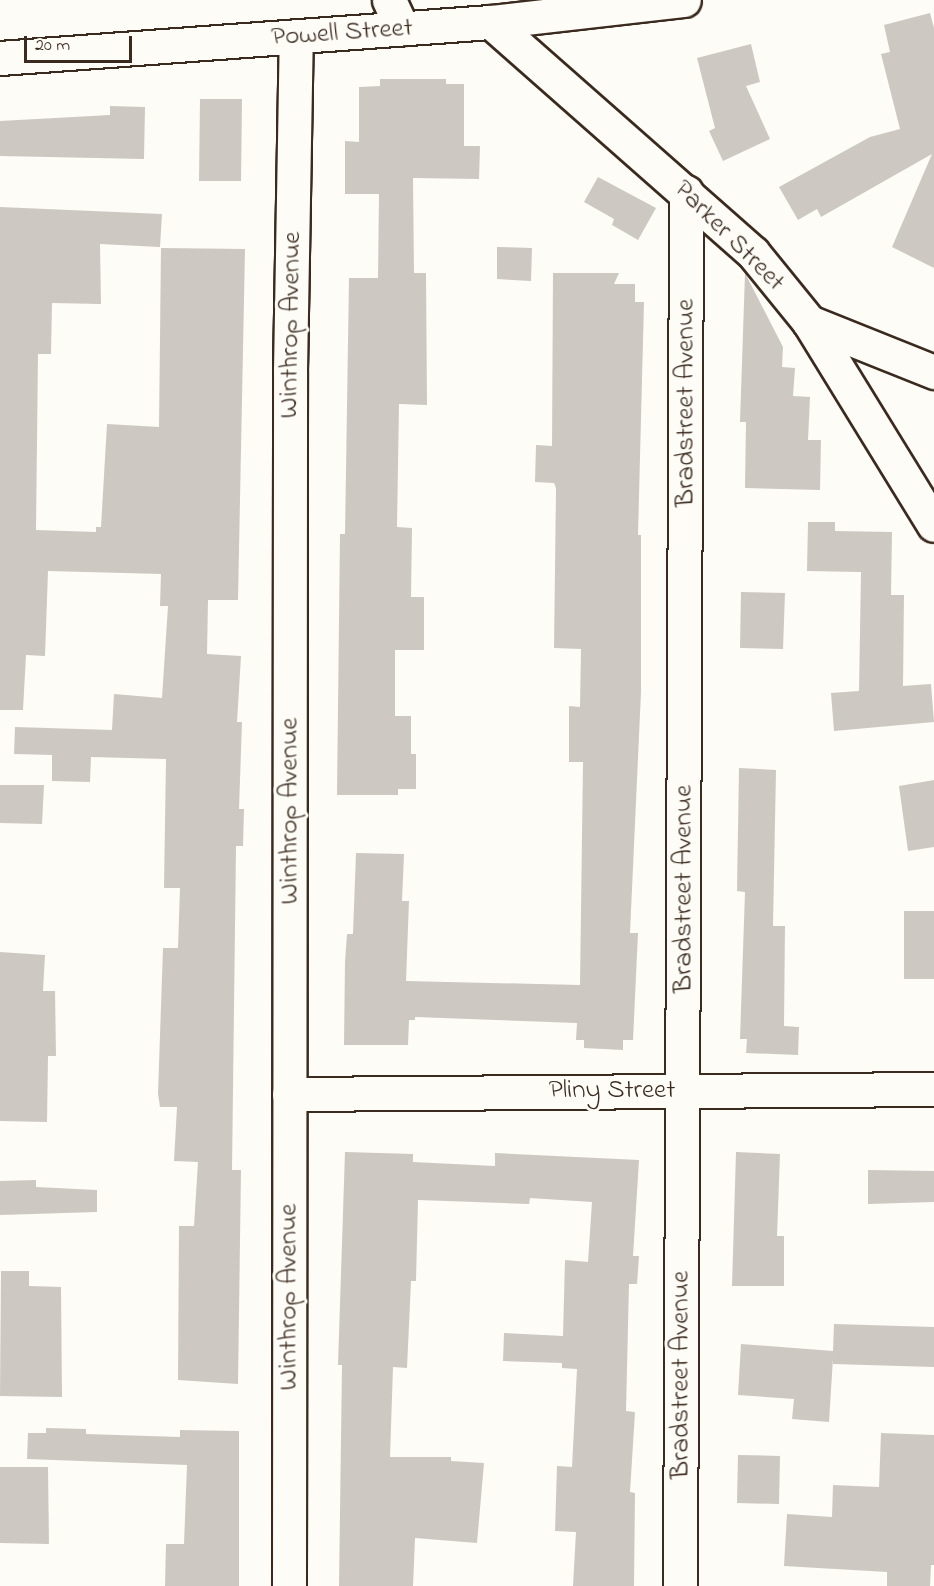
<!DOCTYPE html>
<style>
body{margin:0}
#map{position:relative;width:934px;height:1586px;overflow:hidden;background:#fdfcf7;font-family:"Indie Flower",sans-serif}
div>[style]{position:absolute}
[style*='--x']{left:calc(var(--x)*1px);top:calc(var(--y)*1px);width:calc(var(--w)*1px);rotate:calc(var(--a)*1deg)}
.building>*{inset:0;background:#cdc8c2}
.roads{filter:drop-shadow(2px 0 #3b2a1e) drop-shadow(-2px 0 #3b2a1e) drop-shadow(0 2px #3b2a1e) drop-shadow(0 -2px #3b2a1e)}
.street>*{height:33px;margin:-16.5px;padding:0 16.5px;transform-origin:16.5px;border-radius:16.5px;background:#fdfcf7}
.secondary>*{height:33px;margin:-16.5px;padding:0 16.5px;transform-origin:16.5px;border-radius:16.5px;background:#fdfcf7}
span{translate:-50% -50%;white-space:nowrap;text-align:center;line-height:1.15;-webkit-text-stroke:6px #fdfcf7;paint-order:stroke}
.street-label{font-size:27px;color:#3b2a1e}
.scale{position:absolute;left:24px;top:36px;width:108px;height:27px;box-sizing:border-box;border:3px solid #3b2a1e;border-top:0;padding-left:8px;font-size:18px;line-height:21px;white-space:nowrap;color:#3b2a1e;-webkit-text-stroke:4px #fdfcf7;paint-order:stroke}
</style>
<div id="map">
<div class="building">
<i style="clip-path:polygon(930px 13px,934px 28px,934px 268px,892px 247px,932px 154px,821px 217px,817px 209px,798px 220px,779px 187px,870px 137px,900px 129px,881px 54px,890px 52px,884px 25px)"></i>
<i style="clip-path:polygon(751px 44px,760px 82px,746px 86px,770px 139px,723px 161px,709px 131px,715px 128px,697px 58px)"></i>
<i style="clip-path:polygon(380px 79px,446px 79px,446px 84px,464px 84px,464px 146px,480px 146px,479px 179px,413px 178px,414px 273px,426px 273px,427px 405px,399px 404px,397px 527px,412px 528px,411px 597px,424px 597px,424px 650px,395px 650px,395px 716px,411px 716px,411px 754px,416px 754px,416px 789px,398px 789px,398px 795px,337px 795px,340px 534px,345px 534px,349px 278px,378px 278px,379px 194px,345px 194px,345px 141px,359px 142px,359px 87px,380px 86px)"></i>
<i style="clip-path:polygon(200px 99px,242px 99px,241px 181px,199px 181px)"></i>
<i style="clip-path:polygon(110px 106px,145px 107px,144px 159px,0 156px,0 121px,110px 115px)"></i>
<i style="clip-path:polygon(598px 177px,656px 208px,638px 240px,612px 225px,614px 219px,584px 202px)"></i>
<i style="clip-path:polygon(0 207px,162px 214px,160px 247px,100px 244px,101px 304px,52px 303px,51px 354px,38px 354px,36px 530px,96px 532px,96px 527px,101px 527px,107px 424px,159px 427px,161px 248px,245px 249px,238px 600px,208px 600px,207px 654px,241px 656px,237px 722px,242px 722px,239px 809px,244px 809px,243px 846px,236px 846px,232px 1170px,241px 1170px,238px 1384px,178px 1380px,179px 1226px,194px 1226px,198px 1162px,174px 1161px,177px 1107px,160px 1107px,158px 1094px,163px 948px,178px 948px,180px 888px,164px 888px,166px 759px,91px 757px,90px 782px,52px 781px,52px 755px,14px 754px,15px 727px,112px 730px,114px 694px,162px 698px,168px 606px,160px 606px,161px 574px,48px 571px,45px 656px,26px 655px,23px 710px,0 710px)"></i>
<i style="clip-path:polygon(497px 247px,532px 248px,531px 281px,497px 279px)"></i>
<i style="clip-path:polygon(553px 273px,619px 273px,614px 284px,635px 284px,635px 302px,644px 302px,638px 535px,641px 535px,641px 692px,630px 933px,638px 933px,633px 1040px,623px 1040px,623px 1050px,584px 1048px,584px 1040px,576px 1040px,577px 1023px,415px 1017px,415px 1020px,409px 1020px,408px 1045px,344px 1045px,345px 962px,347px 934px,353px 934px,356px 853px,404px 854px,402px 901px,409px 901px,406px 981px,580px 985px,583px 762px,569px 762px,569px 706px,580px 707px,581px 649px,554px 648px,556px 488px,554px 483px,535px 482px,536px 445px,552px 446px)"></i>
<i style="clip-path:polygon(745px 273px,783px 347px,782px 367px,795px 368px,793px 396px,810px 397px,808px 440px,821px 440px,820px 490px,745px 488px,746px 422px,740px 422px)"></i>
<i style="clip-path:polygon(808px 522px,835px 522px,835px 531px,892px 532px,891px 595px,904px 595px,903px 686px,931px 684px,934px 722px,834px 731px,831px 693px,859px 691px,861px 572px,807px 571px)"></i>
<i style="clip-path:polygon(741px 592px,785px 593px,783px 649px,740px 648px)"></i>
<i style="clip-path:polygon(739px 768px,776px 770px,773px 926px,785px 926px,784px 1026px,799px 1027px,798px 1055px,746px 1053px,747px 1039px,740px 1039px,745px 892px,737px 891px)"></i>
<i style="clip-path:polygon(934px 780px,934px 847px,908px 851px,899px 786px)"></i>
<i style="clip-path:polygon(0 785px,44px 785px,42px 824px,0 823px)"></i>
<i style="clip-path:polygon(904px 911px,934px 911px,934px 979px,904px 979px)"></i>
<i style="clip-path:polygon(0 952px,45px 955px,43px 991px,55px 991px,56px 1056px,48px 1056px,47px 1122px,0 1121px)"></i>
<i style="clip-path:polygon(345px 1152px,413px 1154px,413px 1162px,495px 1166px,495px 1153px,639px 1160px,633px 1256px,639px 1256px,637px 1284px,629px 1284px,626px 1411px,635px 1412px,630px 1492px,635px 1493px,634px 1586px,573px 1586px,576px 1532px,555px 1531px,557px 1466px,572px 1467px,577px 1369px,562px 1368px,562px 1363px,503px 1361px,504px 1333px,563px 1336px,565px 1260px,588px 1262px,592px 1202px,530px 1198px,529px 1204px,418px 1200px,416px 1281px,411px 1281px,407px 1368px,393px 1367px,390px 1457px,451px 1457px,451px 1461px,484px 1463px,477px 1543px,415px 1538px,413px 1586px,339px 1586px,342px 1365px,338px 1365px)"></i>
<i style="clip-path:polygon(736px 1152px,780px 1154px,777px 1236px,784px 1236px,784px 1286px,732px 1286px)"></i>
<i style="clip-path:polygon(868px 1170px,934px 1171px,934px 1202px,868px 1204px)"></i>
<i style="clip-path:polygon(36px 1180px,36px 1187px,97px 1190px,97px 1212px,0 1215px,0 1181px)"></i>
<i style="clip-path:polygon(1px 1271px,29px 1271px,29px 1286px,61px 1287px,62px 1397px,0 1396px)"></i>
<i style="clip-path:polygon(834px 1324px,934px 1327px,934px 1367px,833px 1364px,833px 1358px,829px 1422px,792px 1419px,794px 1399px,738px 1395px,741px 1344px,833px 1351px)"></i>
<i style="clip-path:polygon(46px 1428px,86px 1429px,86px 1434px,180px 1437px,180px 1430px,239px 1431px,239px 1586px,165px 1586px,166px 1544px,184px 1544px,187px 1465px,27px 1459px,28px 1433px,46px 1433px)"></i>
<i style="clip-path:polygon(881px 1433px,934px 1435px,934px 1565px,931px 1565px,930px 1586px,887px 1586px,887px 1572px,784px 1566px,787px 1514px,832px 1517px,833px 1485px,879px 1487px)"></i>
<i style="clip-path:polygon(738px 1455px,780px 1456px,779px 1504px,737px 1503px)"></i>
<i style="clip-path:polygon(0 1467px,48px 1467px,49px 1544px,0 1543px)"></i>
</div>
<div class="roads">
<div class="street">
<i style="--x:389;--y:0;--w:31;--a:65"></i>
<i style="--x:809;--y:322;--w:135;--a:21.8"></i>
<i style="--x:289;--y:1094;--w:645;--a:-0.44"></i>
<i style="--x:289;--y:1586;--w:1216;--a:-89.95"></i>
<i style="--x:290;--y:370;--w:334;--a:-89"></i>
<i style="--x:680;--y:1586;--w:1394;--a:-89.75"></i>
</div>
<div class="secondary">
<i style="--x:491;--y:22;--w:349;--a:41.4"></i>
<i style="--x:753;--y:253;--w:89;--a:50.9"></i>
<i style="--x:809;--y:322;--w:238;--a:58.4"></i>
<i style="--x:0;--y:58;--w:492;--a:-4.2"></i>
<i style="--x:491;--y:22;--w:194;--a:-6.5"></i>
</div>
</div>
<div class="street-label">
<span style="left:342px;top:33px;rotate:-4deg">Powell Street</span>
<span style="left:729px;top:236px;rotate:45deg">Parker Street</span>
<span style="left:291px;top:325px;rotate:-89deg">Winthrop Avenue</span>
<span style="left:686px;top:403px;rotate:-90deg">Bradstreet Avenue</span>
<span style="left:290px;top:811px;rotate:-90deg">Winthrop Avenue</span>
<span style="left:684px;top:889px;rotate:-90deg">Bradstreet Avenue</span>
<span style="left:612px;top:1091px">Pliny Street</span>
<span style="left:289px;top:1297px;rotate:-90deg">Winthrop Avenue</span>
<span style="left:681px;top:1375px;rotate:-90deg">Bradstreet Avenue</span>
</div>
<div class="scale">20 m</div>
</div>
